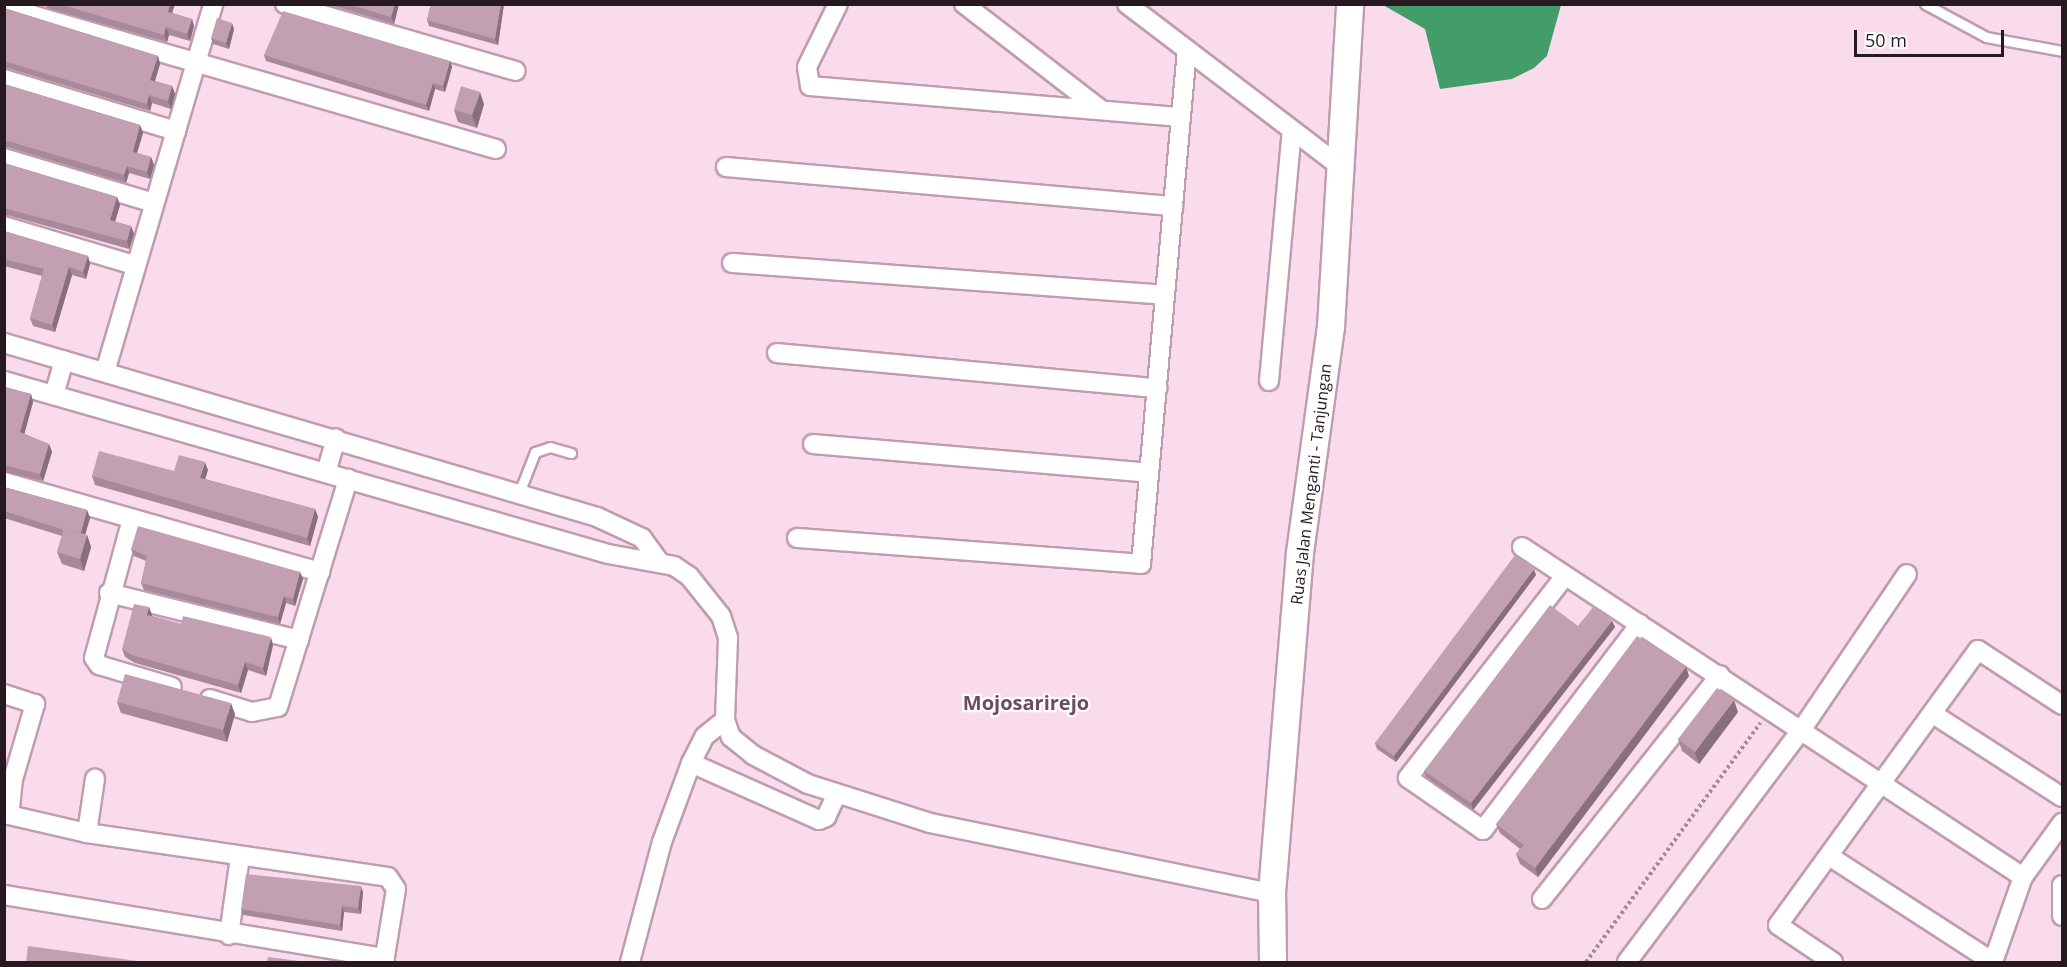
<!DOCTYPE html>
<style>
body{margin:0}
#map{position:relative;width:2067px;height:967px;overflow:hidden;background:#fadbeb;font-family:"Open Sans",sans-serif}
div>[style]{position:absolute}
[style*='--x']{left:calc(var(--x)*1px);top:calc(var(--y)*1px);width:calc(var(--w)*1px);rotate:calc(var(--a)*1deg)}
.water>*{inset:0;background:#429d68}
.path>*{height:4px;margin-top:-2px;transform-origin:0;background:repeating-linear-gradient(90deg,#a38b97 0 3px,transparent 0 6px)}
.roads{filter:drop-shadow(2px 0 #c09caf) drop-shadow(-2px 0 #c09caf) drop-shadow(0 2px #c09caf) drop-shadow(0 -2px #c09caf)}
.lane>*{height:9px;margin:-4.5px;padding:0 4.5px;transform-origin:4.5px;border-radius:4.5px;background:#fff}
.street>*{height:18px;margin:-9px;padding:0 9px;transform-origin:9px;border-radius:9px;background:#fff}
.secondary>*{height:26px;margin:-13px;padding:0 13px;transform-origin:13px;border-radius:13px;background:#fff}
.wall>*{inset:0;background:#a88999}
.shaded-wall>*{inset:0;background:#886f7d}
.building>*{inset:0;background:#c39fb2}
span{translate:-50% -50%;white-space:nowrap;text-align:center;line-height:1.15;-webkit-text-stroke:4.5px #fff;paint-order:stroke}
.street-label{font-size:16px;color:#271920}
.quarter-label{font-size:20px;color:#6c4c5d;font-weight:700}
.frame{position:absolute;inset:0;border:6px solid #271920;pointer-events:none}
.scale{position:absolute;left:1854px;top:30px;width:150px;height:27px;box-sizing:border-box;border:3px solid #271920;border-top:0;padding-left:8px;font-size:18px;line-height:21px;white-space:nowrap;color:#271920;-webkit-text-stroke:4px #fff;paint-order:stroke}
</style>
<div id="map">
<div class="water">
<i style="clip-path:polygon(1383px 5px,1561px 5px,1547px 56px,1534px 68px,1512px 79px,1440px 89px,1425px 29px)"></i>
</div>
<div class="path">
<i style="--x:1586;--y:962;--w:296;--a:-53.9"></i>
</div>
<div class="roads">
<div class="lane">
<i style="--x:1925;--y:4;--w:69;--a:28.4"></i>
<i style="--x:1986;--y:37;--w:77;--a:10.4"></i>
<i style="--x:519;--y:493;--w:44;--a:-68.7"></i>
<i style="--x:535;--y:452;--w:16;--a:-18"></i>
<i style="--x:550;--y:447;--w:22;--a:16"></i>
</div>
<div class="street">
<i style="--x:285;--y:4;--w:240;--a:16.2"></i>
<i style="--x:838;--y:4;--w:70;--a:116.2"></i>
<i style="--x:807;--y:67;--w:19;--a:81"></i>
<i style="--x:810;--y:86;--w:372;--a:4.8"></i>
<i style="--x:964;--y:4;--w:172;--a:37.7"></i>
<i style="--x:1127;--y:4;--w:269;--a:37.3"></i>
<i style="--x:4;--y:7;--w:512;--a:16.1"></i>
<i style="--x:4;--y:79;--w:180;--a:16.8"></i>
<i style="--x:4;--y:158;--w:157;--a:16.7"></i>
<i style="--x:726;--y:167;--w:449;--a:5"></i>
<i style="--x:4;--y:226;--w:136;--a:16.7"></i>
<i style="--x:732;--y:263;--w:434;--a:4.2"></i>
<i style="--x:4;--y:343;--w:618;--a:16.35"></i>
<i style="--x:597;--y:517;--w:50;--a:25"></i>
<i style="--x:642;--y:538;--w:27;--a:54"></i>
<i style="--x:777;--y:353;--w:382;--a:5.3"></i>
<i style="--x:105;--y:372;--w:384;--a:-73.6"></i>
<i style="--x:4;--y:381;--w:628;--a:15.98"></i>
<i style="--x:608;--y:554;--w:67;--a:10.3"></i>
<i style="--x:674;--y:566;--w:18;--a:34"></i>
<i style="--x:689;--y:576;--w:51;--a:51.3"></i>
<i style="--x:721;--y:616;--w:23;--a:72"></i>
<i style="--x:728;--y:638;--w:82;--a:92.1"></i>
<i style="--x:725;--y:720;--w:18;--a:71"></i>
<i style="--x:731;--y:737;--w:28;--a:39"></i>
<i style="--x:753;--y:755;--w:62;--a:27.8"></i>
<i style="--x:808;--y:784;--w:128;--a:17.7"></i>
<i style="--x:930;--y:823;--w:349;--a:11.6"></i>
<i style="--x:1269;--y:381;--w:252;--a:-84.8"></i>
<i style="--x:54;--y:395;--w:36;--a:-74"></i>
<i style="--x:813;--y:444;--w:337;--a:4.9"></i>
<i style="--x:326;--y:473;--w:36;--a:-74"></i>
<i style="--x:4;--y:482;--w:329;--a:15.9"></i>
<i style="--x:132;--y:519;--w:144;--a:105.3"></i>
<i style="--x:94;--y:658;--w:9;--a:54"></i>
<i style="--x:99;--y:665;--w:76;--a:16.8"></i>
<i style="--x:797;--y:538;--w:345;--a:4.3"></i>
<i style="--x:1141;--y:564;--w:516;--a:-84.89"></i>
<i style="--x:1522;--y:547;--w:600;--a:33.37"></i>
<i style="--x:1565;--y:576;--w:256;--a:127.9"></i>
<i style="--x:1408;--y:778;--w:91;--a:34.7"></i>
<i style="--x:1483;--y:830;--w:259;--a:-52.7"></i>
<i style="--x:109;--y:593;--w:196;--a:13.9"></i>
<i style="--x:4;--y:694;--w:33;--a:18"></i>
<i style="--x:35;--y:704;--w:78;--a:106.3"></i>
<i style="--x:13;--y:779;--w:36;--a:96"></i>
<i style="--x:9;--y:815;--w:80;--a:13"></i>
<i style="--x:87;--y:833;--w:304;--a:8.3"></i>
<i style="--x:388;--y:877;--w:14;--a:56"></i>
<i style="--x:396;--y:889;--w:74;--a:99.3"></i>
<i style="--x:210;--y:699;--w:44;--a:17.2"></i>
<i style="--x:252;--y:712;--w:26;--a:-11"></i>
<i style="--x:278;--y:707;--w:239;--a:-72.9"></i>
<i style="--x:1933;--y:714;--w:153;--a:32.8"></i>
<i style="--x:691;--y:763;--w:140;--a:24"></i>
<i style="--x:819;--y:820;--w:8;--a:-23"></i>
<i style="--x:826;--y:817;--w:26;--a:-65"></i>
<i style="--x:87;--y:833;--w:55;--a:-81.6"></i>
<i style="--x:1829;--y:856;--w:195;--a:32.9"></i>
<i style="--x:2062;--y:885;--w:31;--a:90"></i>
<i style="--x:4;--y:895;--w:386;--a:9.4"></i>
<i style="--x:1542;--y:899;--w:286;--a:-51.5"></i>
<i style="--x:229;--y:935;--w:79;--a:-82"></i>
<i style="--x:630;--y:962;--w:124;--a:-75.1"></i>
<i style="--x:662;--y:842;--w:84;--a:-69.8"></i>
<i style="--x:691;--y:763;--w:30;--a:-63"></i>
<i style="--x:705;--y:736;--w:26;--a:-39"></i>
<i style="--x:1627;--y:962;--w:291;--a:-53.1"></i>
<i style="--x:1802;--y:729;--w:187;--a:-55.9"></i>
<i style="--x:1833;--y:962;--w:66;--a:-146.1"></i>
<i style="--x:1778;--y:925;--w:340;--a:-54"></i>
<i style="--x:1978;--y:650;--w:100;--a:33.2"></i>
<i style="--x:1993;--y:962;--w:90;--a:-70.6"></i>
<i style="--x:2023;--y:877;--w:67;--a:-54.2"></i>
</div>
<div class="secondary">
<i style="--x:1273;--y:962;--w:69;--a:-90.8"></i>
<i style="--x:1272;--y:893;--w:341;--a:-85.3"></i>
<i style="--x:1300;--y:553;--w:228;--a:-82.2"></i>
<i style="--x:1331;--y:327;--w:324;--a:-86.6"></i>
</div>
</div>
<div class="wall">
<i style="clip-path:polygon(46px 4px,175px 4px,172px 13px,192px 19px,194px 26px,190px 41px,169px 35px,167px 42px,47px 8px)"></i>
<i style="clip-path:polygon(327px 4px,399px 4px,394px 24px)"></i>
<i style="clip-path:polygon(431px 4px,504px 4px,498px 45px,429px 26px,427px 20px)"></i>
<i style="clip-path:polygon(4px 8px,158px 56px,160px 64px,155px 81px,172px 86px,175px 94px,171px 109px,152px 103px,150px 111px,7px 68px,4px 70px)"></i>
<i style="clip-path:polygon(234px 29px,229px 49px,213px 44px,211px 38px)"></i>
<i style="clip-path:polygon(264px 55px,450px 61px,452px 67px,445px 92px,435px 89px,429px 111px,266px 61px)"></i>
<i style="clip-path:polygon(4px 84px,140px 125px,143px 133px,137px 153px,151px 157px,154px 165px,150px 179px,129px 173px,126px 183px,7px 147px,4px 149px)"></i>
<i style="clip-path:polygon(484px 104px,477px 128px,458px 122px,454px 110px)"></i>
<i style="clip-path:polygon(4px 163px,117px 197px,120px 205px,115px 222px,131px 226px,134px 234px,129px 249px,7px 215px,4px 216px)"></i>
<i style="clip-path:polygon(4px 231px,88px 256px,90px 264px,86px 279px,72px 275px,55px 332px,33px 326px,30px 318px,42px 276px,4px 266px)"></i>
<i style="clip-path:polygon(5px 387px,31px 394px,33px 402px,24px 434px,49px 444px,52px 452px,43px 481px,4px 472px)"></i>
<i style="clip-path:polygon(208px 470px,205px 479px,315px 509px,318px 517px,310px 546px,95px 485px,92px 476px,174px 471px)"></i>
<i style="clip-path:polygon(4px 487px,87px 510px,90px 518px,85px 535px,87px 535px,91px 547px,84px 571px,62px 564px,57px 552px,62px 536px,4px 518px)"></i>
<i style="clip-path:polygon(131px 549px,300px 572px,303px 579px,295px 606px,286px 603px,280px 624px,144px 590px,141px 583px,146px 561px,134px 556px)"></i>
<i style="clip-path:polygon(1536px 575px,1396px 762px,1377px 749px,1375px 743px)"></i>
<i style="clip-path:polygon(149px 607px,152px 616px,181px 624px,273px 645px,266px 676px,248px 670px,241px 693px,135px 663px,125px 657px,122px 649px)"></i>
<i style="clip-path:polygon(1612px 621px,1615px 627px,1473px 810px,1426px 777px,1424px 771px,1578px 626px)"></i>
<i style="clip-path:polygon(1686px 667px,1689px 676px,1538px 877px,1520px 864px,1516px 854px,1520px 849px,1500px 833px,1496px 824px)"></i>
<i style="clip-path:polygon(117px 702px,235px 714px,227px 742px,121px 713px)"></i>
<i style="clip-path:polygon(1738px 712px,1699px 764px,1682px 751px,1678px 739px)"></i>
<i style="clip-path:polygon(363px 892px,361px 914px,344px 912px,342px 931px,243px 915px,241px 909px)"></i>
</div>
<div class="shaded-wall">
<i style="clip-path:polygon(170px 4px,175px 4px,170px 19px,168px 12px)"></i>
<i style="clip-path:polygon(395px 4px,399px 4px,394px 24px,391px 17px)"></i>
<i style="clip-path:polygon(501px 4px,504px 4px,498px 45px,495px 39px)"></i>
<i style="clip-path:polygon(192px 19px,194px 26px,190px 41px,187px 34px)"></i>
<i style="clip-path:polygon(232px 23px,234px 29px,229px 49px,226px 43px)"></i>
<i style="clip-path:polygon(166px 27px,169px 35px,167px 42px,164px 35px)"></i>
<i style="clip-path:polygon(158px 56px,160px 64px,153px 87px,150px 80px)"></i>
<i style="clip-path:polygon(450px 61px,452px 67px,445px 92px,443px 86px)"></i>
<i style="clip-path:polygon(433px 83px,435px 89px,429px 111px,426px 105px)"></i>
<i style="clip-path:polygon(172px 86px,175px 94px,171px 109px,168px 101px)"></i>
<i style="clip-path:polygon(480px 92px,484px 104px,477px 128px,472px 115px)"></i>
<i style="clip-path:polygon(149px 95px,152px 103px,150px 111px,147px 104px)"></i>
<i style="clip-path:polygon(140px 125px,143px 133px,135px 159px,133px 152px)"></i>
<i style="clip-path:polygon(151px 157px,154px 165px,150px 179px,147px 172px)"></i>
<i style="clip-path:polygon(127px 166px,129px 173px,126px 183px,124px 175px)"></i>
<i style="clip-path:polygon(117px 197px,120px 205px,113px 228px,110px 220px)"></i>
<i style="clip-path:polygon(131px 226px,134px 234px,129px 249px,127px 241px)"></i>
<i style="clip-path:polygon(88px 256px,90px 264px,86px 279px,83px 272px)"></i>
<i style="clip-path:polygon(69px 267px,72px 275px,55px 332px,52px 325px)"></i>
<i style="clip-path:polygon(31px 394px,33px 402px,23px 439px,20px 432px)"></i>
<i style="clip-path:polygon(49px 444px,52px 452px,43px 481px,40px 474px)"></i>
<i style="clip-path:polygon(205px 462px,208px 470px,203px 486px,200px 478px)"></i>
<i style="clip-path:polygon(315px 509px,318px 517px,310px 546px,307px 538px)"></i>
<i style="clip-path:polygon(87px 510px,90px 518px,83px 542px,80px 535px)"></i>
<i style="clip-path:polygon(87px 535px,91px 547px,84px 571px,80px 559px)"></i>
<i style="clip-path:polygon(1534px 569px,1536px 575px,1396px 762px,1394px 756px)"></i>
<i style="clip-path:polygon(300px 572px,303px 579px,295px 606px,293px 599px)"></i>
<i style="clip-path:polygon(284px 596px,286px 603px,280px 624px,278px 617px)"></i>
<i style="clip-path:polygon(149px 607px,152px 615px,150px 623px,147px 615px)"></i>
<i style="clip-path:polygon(1612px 621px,1615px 627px,1473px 810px,1471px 803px)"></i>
<i style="clip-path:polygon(271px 637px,273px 645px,266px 676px,263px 668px)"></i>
<i style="clip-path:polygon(245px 662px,248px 670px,241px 693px,238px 685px)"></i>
<i style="clip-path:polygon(1686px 667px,1689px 676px,1538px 877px,1535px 868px)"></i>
<i style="clip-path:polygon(1734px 700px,1738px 712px,1699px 764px,1695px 752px)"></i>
<i style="clip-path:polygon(231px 703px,235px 714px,227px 742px,223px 730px)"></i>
<i style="clip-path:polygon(361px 886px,363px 892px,361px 914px,358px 908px)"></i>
<i style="clip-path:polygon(342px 906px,344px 912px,342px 931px,340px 925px)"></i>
</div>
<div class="building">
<i style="clip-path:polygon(59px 4px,170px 4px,168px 12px,192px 19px,187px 34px,166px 27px,164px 35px)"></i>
<i style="clip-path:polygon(348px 4px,395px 4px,391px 17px)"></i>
<i style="clip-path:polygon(431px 4px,501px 4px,495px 39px,427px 20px)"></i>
<i style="clip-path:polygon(4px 8px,158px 56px,150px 80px,172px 86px,168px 101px,149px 95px,147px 104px,4px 61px)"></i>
<i style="clip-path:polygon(283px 11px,450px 61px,443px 86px,433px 83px,426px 105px,264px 55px)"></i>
<i style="clip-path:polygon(217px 18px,232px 23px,226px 43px,211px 38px)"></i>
<i style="clip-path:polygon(4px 84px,140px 125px,133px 152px,151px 157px,147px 172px,127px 166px,124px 175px,4px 140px)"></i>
<i style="clip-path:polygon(461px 86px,480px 92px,472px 115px,454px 110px)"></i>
<i style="clip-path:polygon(4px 163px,117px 197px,110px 220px,131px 226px,127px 241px,4px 208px)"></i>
<i style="clip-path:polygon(4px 231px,88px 256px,83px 272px,69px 267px,52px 325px,30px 318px,44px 269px,4px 259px)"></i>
<i style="clip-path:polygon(5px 387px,31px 394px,20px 432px,49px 444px,40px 474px,4px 465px)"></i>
<i style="clip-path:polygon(99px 451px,174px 471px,179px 455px,205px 462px,200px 478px,315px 509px,307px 538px,92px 476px)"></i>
<i style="clip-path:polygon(4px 487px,87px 510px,81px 533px,64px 528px,64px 530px,4px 511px)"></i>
<i style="clip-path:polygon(138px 526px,300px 572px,293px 599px,284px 596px,278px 617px,141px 583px,147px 556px,131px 549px)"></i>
<i style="clip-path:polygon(64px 528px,87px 535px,80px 559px,57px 552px)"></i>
<i style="clip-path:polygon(1515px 555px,1534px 569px,1394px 756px,1375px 743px)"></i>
<i style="clip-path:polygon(134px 604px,149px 607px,147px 615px,181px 624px,183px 616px,271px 637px,263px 668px,245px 662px,238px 685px,132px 655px,122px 649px)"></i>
<i style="clip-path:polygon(1550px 605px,1578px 626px,1594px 606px,1612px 621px,1471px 803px,1424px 771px)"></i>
<i style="clip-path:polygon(1637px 636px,1686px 667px,1535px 868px,1516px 854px,1524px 845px,1496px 824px)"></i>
<i style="clip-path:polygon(125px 674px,231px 703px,223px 730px,117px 702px)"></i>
<i style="clip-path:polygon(1717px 688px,1734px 700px,1695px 752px,1678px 739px)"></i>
<i style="clip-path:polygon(246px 874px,361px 886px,358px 908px,342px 906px,340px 925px,241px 909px)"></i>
<i style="clip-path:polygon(28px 946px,152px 963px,26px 963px)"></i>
<i style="clip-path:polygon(268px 957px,315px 963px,267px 963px)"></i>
</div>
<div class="street-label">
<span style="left:1311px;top:484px;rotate:-83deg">Ruas Jalan Menganti - Tanjungan</span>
</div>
<div class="quarter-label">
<span style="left:1026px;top:702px">Mojosarirejo</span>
</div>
<div class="frame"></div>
<div class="scale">50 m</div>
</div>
